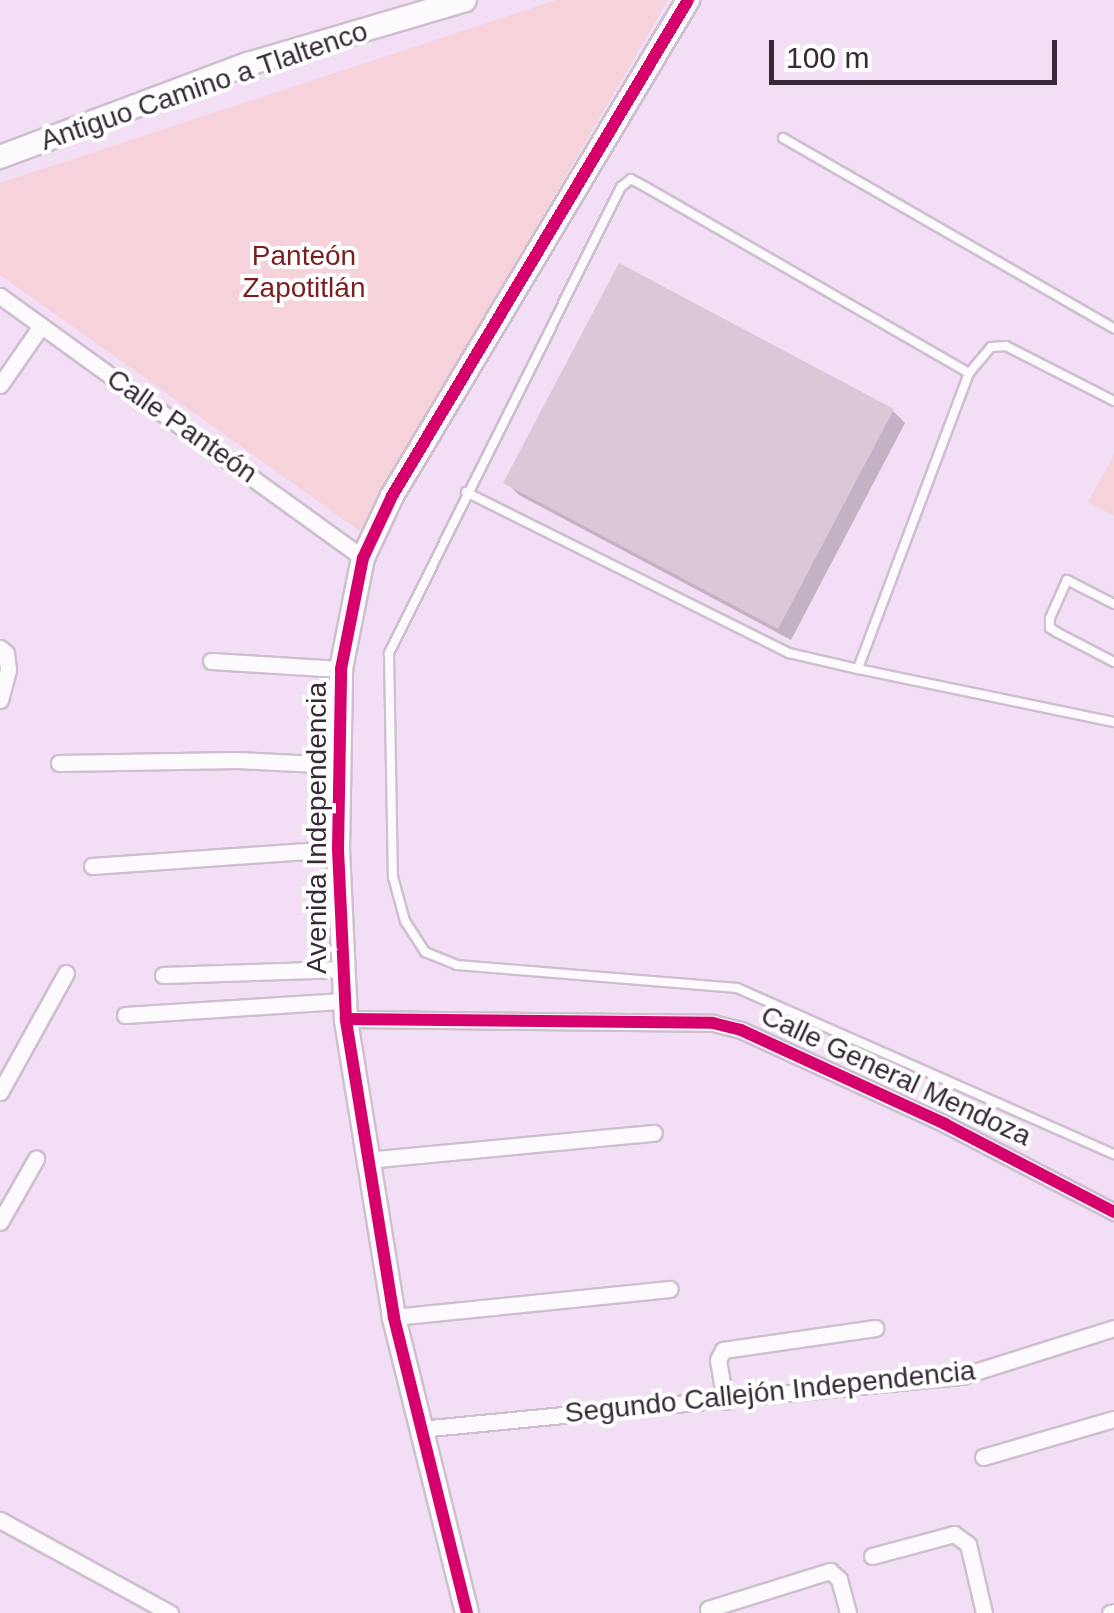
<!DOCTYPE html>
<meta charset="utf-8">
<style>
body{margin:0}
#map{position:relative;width:1114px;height:1613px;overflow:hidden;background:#f3dff5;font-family:Helvetica,sans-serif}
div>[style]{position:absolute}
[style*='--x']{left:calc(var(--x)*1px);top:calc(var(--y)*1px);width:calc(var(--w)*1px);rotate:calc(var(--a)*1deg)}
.green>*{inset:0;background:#f6d3db}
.shadow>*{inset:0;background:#0003}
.building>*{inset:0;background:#dac8d7}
.roads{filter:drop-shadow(2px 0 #cebfd0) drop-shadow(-2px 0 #cebfd0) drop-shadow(0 2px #cebfd0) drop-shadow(0 -2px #cebfd0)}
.lane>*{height:8px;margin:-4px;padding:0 4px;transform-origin:4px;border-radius:4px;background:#fdfafe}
.street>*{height:15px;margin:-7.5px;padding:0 7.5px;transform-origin:7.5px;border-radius:7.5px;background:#fdfafe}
.secondary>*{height:22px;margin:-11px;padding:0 11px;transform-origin:11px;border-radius:11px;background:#fdfafe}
.cycleway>*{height:12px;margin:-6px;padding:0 6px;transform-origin:6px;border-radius:6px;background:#d6006c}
span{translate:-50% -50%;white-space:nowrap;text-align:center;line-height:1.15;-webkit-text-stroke:8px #fff;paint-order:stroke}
.street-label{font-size:28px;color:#372938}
.park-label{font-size:28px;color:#7d1d1e}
.scale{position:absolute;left:769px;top:40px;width:288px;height:45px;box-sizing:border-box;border:5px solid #372938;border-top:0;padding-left:12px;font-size:30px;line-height:35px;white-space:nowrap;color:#372938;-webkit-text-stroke:8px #fff;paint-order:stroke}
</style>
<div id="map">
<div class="green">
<i style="clip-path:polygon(556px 0,668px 0,360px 531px,0 275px,0 183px)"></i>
<i style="clip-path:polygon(1114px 454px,1114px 516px,1088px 502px)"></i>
</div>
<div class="shadow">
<i style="clip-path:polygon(893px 411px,905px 423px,791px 640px,519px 495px,506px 482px)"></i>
</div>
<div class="building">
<i style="clip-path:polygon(619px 263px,894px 409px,778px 629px,503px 483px)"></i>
</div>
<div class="roads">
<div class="lane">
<i style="--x:783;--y:138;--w:382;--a:29.9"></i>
<i style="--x:969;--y:373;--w:375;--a:-150.1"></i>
<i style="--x:644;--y:186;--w:15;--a:-152"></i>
<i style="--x:631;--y:179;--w:13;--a:141"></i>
<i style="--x:621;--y:187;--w:521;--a:116.47"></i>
<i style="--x:389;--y:653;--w:224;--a:89"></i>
<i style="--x:393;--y:877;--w:46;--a:74.7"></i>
<i style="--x:405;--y:921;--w:37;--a:57"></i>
<i style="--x:425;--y:952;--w:35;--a:22"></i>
<i style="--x:457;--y:965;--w:281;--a:4.7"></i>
<i style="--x:737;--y:988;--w:412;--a:23.8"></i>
<i style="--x:1114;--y:401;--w:121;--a:-153"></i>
<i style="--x:1006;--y:346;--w:15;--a:176"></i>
<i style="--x:991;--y:347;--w:34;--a:130"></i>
<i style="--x:969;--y:373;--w:316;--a:110.6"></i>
<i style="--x:858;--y:669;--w:261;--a:11.7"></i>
<i style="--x:466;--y:492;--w:361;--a:26.5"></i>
<i style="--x:789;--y:653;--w:71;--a:13.1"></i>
<i style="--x:1114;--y:604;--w:53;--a:-152.9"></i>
<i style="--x:1067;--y:580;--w:42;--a:114.1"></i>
<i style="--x:1050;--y:618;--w:10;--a:90"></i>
<i style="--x:1050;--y:628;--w:9;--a:32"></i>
<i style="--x:1058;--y:633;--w:63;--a:27.4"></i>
</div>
<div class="street">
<i style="--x:0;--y:296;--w:448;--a:35.8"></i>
<i style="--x:0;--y:385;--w:72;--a:-55.2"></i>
<i style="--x:0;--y:648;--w:8;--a:40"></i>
<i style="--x:6;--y:653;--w:17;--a:83"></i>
<i style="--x:8;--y:670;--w:31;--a:105"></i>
<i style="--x:211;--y:661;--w:130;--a:3.5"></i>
<i style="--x:59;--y:763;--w:178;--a:-1"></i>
<i style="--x:237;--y:760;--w:101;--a:2.8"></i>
<i style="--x:92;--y:866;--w:247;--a:-4"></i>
<i style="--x:163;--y:975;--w:180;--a:-1.9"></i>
<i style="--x:125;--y:1015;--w:219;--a:-3.7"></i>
<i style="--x:346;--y:1019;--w:367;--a:0.6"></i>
<i style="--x:713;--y:1023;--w:29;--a:14"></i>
<i style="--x:741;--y:1030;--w:225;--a:24.7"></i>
<i style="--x:945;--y:1124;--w:191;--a:27.5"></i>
<i style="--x:0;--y:1092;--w:136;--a:-61"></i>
<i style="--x:366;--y:1160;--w:289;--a:-5.4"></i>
<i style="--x:0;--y:1222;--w:73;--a:-60.3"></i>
<i style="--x:394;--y:1317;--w:277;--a:-5.8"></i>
<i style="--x:725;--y:1401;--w:42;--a:-99.7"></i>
<i style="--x:718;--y:1360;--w:11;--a:-63"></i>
<i style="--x:723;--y:1350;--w:154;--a:-8.2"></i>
<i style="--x:420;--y:1429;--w:545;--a:-5.58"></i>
<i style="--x:962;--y:1376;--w:159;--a:-17.5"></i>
<i style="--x:983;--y:1457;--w:136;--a:-16.2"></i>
<i style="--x:0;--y:1520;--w:194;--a:28.7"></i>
<i style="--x:872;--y:1556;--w:85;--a:-15"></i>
<i style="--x:954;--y:1534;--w:17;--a:36"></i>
<i style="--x:968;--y:1544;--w:71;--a:76.9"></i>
<i style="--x:708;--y:1609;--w:128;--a:-17.3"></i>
<i style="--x:830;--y:1571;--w:12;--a:42"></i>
<i style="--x:839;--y:1579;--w:35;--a:75"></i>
<i style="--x:1110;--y:1613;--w:4;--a:-14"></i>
</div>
<div class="secondary">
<i style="--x:0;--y:157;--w:265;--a:-20.6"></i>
<i style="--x:248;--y:64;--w:226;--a:-16.4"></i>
<i style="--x:467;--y:1613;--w:305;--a:-103.9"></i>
<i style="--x:394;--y:1317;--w:302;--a:-99.2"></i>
<i style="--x:346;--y:1019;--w:170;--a:-92.7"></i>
<i style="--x:338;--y:849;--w:180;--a:-89"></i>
<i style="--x:341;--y:669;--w:113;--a:-78.8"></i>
<i style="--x:363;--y:558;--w:68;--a:-64.9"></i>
<i style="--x:392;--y:496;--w:578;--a:-59.17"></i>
</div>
</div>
<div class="cycleway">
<i style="--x:346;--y:1019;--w:367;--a:0.6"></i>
<i style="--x:713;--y:1023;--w:29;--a:14"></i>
<i style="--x:741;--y:1030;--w:225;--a:24.7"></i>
<i style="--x:945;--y:1124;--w:191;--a:27.5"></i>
<i style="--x:467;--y:1613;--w:305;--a:-103.9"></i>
<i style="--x:394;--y:1317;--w:302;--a:-99.2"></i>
<i style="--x:346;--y:1019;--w:170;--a:-92.7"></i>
<i style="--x:338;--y:849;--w:180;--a:-89"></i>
<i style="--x:341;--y:669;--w:113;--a:-78.8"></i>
<i style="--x:363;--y:558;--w:68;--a:-64.9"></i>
<i style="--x:392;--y:496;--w:578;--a:-59.17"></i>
</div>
<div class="street-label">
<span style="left:204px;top:86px;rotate:-19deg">Antiguo Camino a Tlaltenco</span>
<span style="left:182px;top:426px;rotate:35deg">Calle Panteón</span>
<span style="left:317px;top:828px;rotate:-90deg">Avenida Independencia</span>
<span style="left:896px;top:1076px;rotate:25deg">Calle General Mendoza</span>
<span style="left:770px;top:1392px;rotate:-6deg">Segundo Callejón Independencia</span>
</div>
<div class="park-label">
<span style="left:304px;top:272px">Panteón<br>Zapotitlán</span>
</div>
<div class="scale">100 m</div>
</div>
